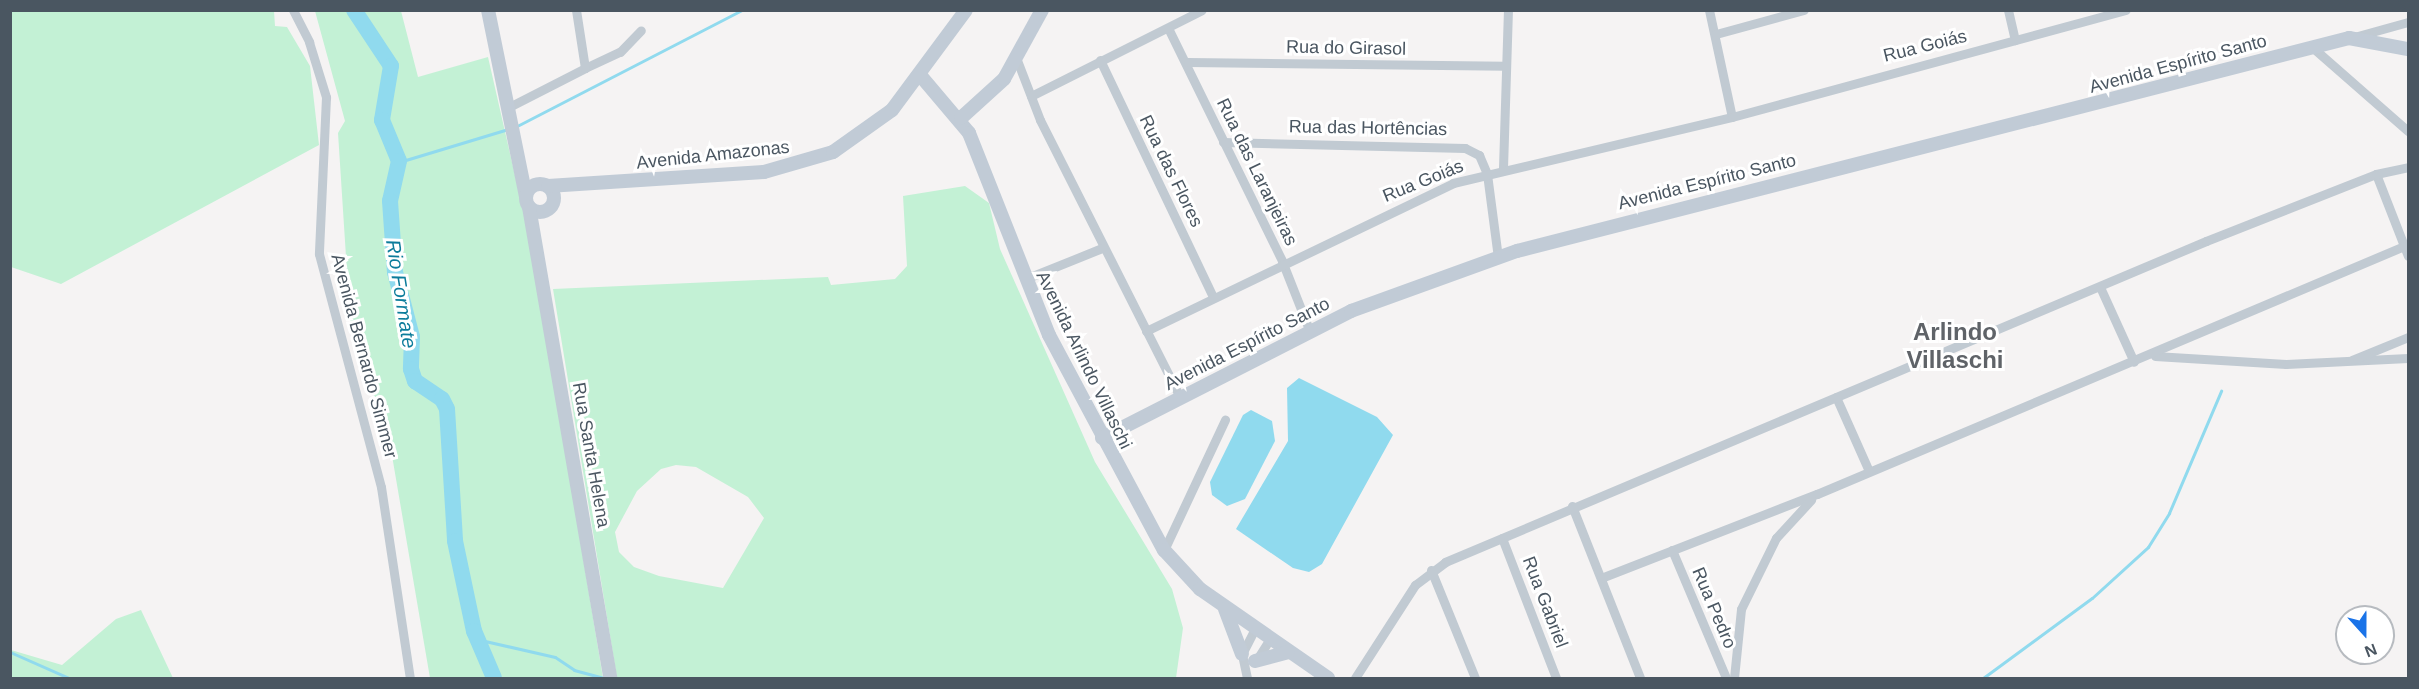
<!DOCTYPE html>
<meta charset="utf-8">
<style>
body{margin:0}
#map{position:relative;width:2419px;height:689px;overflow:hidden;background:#f5f3f3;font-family:Helvetica,sans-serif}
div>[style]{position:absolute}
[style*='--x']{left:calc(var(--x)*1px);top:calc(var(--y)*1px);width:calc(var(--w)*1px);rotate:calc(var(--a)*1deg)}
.green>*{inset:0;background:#c3f1d5}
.water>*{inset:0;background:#90daee}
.stream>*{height:3px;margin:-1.5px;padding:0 1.5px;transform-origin:1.5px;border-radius:1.5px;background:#90daee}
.river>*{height:16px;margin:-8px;padding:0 8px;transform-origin:8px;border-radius:8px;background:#90daee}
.street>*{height:9px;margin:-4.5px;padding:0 4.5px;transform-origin:4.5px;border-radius:4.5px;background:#c1cad2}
.secondary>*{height:14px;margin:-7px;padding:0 7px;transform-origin:7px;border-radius:7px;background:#c1cbd6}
.secondary>.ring{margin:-7px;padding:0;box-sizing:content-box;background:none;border:14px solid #c1cbd6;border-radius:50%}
span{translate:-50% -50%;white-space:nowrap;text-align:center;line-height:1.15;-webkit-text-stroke:6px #fff;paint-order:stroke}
.street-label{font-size:18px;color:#4a5661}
.water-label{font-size:20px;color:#0c7c9b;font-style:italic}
.district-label{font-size:24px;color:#5f6368;font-weight:700}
.frame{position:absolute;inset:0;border:12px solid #4a5661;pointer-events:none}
.north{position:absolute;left:2335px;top:605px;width:60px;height:60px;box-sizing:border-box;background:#fff;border:2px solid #b7bbc0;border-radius:50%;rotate:159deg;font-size:16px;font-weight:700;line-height:24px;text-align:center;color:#4a5661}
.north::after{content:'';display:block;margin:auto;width:21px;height:27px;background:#1a73e8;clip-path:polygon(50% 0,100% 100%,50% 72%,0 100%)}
</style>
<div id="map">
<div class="green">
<i style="clip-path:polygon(11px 10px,274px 11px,275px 26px,287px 27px,310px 66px,319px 145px,61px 284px,11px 267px)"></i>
<i style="clip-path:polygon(315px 11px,401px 11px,418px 77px,488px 57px,532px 250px,603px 678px,430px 678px,389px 438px,351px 334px,338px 133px,345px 121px)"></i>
<i style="clip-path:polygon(evenodd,965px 186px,989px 203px,1000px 249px,1095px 462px,1172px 589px,1183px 628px,1176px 678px,617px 678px,553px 289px,828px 277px,831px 285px,895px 279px,907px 266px,903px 196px,965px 186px,676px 465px,696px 467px,748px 497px,764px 518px,723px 588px,659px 576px,634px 567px,619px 552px,615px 532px,637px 491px,661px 469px,676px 465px)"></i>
<i style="clip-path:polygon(141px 610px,173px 678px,11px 678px,11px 650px,62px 665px,116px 619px)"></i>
</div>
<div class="water">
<i style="clip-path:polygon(1299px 378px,1377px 417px,1393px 435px,1322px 564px,1309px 572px,1293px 568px,1236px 529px,1288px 441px,1287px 388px)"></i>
<i style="clip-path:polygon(1251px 410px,1272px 421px,1275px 441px,1245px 499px,1227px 506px,1212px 495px,1210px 482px,1243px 415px)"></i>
</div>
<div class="stream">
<i style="--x:517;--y:126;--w:253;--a:-27.3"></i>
<i style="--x:399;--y:162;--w:114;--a:-16.8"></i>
<i style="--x:476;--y:639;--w:81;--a:12.8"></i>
<i style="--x:555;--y:657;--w:23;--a:34"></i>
<i style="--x:574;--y:670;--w:30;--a:15"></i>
<i style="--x:10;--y:652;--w:64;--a:23.8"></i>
<i style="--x:1983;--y:678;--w:135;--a:-36.3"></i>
<i style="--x:2092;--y:598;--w:76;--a:-42.3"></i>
<i style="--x:2148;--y:547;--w:40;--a:-58"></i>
<i style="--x:2169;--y:513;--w:133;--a:-66.9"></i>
</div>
<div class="river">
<i style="--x:354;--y:10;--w:67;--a:56.5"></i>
<i style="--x:391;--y:66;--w:55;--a:99.5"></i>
<i style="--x:382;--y:120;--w:44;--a:67.5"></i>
<i style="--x:399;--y:161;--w:41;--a:102.7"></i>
<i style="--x:390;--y:201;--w:71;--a:86"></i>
<i style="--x:395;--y:272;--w:67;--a:75.3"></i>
<i style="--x:412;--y:337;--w:32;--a:92"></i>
<i style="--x:411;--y:369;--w:13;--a:72"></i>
<i style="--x:415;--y:381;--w:32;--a:34"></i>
<i style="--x:442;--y:399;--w:11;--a:63"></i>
<i style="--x:447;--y:409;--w:132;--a:86.5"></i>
<i style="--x:455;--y:541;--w:92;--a:78.1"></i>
<i style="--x:474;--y:631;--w:51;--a:66.9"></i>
</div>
<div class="street">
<i style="--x:293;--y:10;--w:36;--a:63"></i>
<i style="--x:309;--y:42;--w:58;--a:72.8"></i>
<i style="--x:326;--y:97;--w:157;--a:92.6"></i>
<i style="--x:319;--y:254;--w:241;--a:75.1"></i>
<i style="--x:381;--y:487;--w:193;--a:81.4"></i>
<i style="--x:1709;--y:10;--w:109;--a:77.9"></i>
<i style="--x:2008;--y:10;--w:31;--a:77"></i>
<i style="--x:1169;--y:30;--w:257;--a:63.9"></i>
<i style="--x:1282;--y:261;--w:76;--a:68.5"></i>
<i style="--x:1716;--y:34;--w:91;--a:-15.3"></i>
<i style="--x:2354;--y:37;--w:56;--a:-15.5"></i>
<i style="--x:2312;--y:47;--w:128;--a:41.2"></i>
<i style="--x:1017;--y:60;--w:64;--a:69"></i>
<i style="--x:1040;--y:120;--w:310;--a:63.2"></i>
<i style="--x:1100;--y:60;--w:263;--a:64.5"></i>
<i style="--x:1188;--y:62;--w:317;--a:0.7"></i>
<i style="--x:585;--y:68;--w:38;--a:-25"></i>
<i style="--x:620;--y:52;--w:30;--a:-46"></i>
<i style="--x:1031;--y:96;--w:191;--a:-26.7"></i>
<i style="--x:507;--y:108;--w:88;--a:-27.1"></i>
<i style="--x:585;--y:68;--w:59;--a:-98.8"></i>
<i style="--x:1223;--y:142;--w:242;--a:1.4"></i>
<i style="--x:1465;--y:148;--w:16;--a:27"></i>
<i style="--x:1479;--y:155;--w:21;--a:67"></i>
<i style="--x:1487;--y:174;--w:84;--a:82.5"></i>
<i style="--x:1503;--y:168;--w:158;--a:-88.2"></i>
<i style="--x:2376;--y:174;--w:88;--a:68.7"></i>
<i style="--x:1025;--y:279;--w:83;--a:-21.9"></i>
<i style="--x:2100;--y:287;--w:82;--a:65.6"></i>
<i style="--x:1146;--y:331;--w:341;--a:-25.7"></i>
<i style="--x:1453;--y:183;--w:287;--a:-13.3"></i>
<i style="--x:1732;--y:117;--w:408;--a:-15.2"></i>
<i style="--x:2155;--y:356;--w:131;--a:3.5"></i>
<i style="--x:2286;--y:364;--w:122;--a:-2.8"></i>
<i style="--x:2352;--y:360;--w:61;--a:-22.3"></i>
<i style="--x:1836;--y:397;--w:81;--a:66"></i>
<i style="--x:1572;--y:506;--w:185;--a:68.4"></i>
<i style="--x:1502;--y:538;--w:150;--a:68.9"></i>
<i style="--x:1164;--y:550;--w:144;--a:-64.9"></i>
<i style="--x:1672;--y:550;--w:139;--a:67.1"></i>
<i style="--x:1431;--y:570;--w:117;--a:67.8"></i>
<i style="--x:1601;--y:578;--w:232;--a:-21.3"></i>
<i style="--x:1817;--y:494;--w:637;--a:-22.9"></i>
<i style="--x:1256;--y:661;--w:25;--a:-58"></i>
<i style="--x:1247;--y:678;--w:25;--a:-102"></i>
<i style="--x:1242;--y:654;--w:27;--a:-63"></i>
<i style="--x:1355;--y:678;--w:111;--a:-57.2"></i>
<i style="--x:1415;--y:585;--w:38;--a:-37"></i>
<i style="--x:1445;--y:562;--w:826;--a:-22.87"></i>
<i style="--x:2206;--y:241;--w:183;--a:-21.5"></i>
<i style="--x:2376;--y:174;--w:33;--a:-12"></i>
<i style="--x:1734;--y:678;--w:69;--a:-84.2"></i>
<i style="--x:1741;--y:609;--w:79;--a:-63.8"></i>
<i style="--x:1776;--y:538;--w:52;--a:-47.4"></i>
</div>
<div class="secondary">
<i style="--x:488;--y:10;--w:190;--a:78.5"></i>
<i style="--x:920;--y:75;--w:76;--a:49.8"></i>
<i style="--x:969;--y:133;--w:217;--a:68.4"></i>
<i style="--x:1049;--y:335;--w:244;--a:61.9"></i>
<i style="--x:1164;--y:550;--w:53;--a:47.3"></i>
<i style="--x:1200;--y:589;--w:156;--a:34.8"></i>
<i style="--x:961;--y:118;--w:58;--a:-42.2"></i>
<i style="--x:1004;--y:79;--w:79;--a:-61.2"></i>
<i class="ring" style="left:526px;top:184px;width:14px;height:14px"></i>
<i style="--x:548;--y:186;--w:216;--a:-3.7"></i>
<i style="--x:764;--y:172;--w:72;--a:-16.2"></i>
<i style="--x:833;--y:152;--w:72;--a:-35.4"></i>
<i style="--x:892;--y:110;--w:124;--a:-53.5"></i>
<i style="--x:529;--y:207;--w:478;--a:80.2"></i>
<i style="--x:1102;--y:438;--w:280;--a:-27"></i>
<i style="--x:1351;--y:311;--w:177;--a:-19.9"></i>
<i style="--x:1517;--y:251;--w:859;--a:-14.36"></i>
<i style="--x:2349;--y:38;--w:60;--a:10.6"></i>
<i style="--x:1225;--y:609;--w:48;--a:69.3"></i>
<i style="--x:1255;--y:661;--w:34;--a:-15"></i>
</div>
<div class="street-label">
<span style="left:1925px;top:46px;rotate:-14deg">Rua Goiás</span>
<span style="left:1346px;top:48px;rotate:1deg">Rua do Girasol</span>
<span style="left:2178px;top:64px;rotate:-15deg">Avenida Espírito Santo</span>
<span style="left:1368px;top:128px;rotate:1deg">Rua das Hortências</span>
<span style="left:713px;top:155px;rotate:-6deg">Avenida Amazonas</span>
<span style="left:1171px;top:171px;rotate:64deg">Rua das Flores</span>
<span style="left:1257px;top:172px;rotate:64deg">Rua das Laranjeiras</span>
<span style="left:1423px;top:181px;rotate:-22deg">Rua Goiás</span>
<span style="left:1707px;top:182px;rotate:-14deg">Avenida Espírito Santo</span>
<span style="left:1247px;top:344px;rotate:-27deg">Avenida Espírito Santo</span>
<span style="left:364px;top:356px;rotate:75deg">Avenida Bernardo Simmer</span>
<span style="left:1084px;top:360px;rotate:64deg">Avenida Arlindo Villaschi</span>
<span style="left:591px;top:455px;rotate:80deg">Rua Santa Helena</span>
<span style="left:1545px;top:602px;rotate:69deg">Rua Gabriel</span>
<span style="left:1714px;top:608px;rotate:67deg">Rua Pedro</span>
</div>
<div class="water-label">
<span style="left:401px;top:294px;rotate:81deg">Rio Formate</span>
</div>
<div class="district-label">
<span style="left:1955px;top:346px">Arlindo<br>Villaschi</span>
</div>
<div class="frame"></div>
<div class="north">N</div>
</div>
